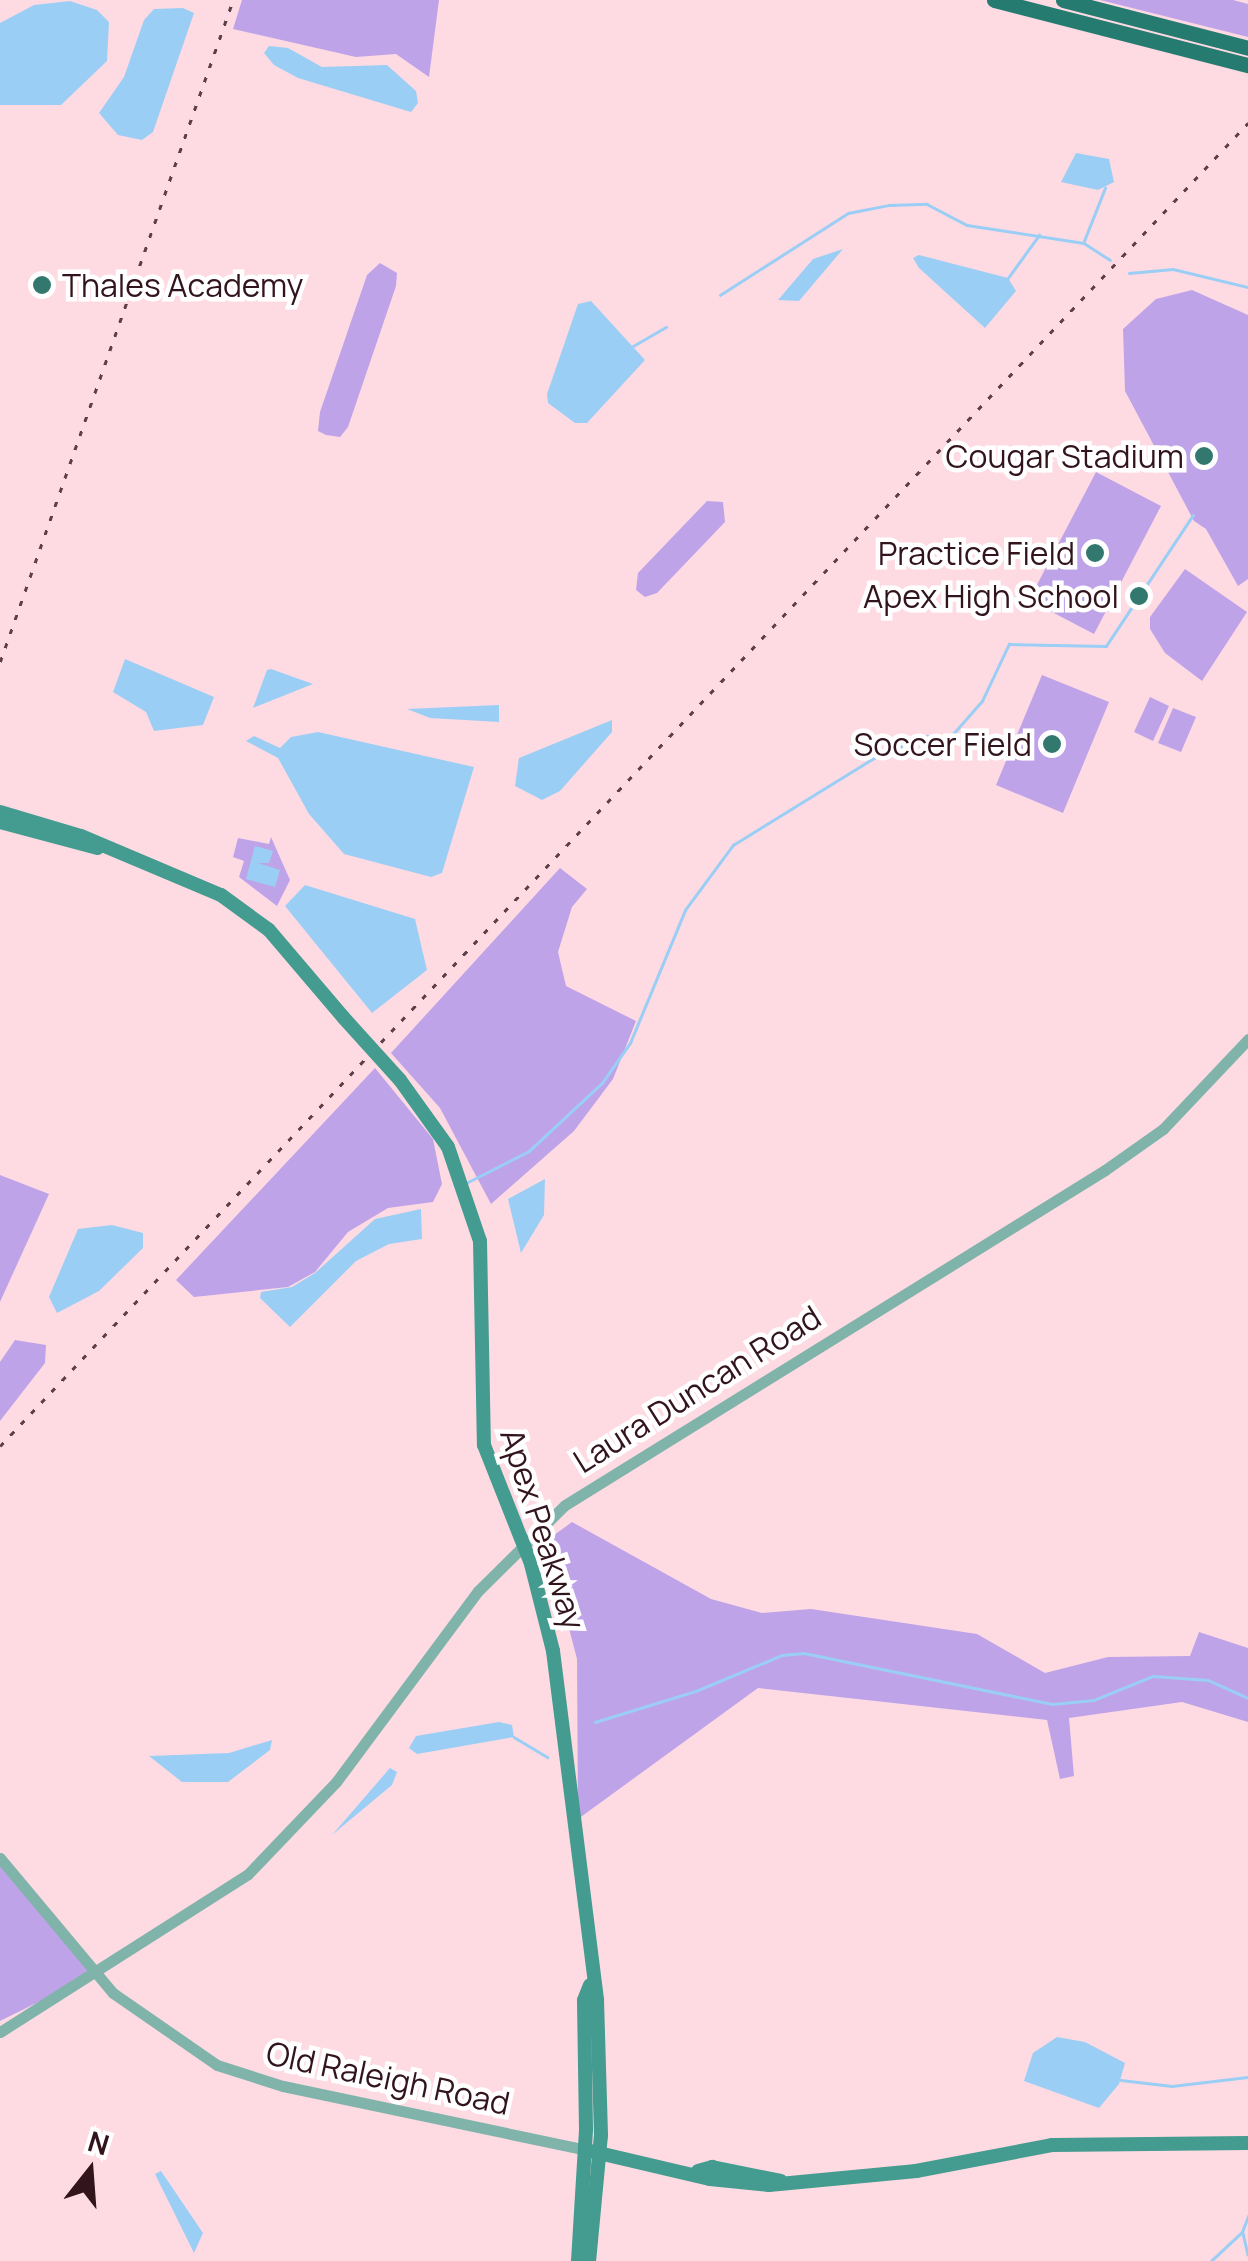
<!DOCTYPE html>
<style>
body{margin:0}
#map{position:relative;width:1248px;height:2261px;overflow:hidden;background:#fedbe3;font-family:Manrope,sans-serif}
div>[style]{position:absolute}
[style*='--x']{left:calc(var(--x)*1px);top:calc(var(--y)*1px);width:calc(var(--w)*1px);rotate:calc(var(--a)*1deg)}
.green>*{inset:0;background:#bfa3e9}
.water>*{inset:0;background:#9bcef5}
.stream>*{height:2.5px;margin:-1.25px;padding:0 1.25px;transform-origin:1.25px;border-radius:1.25px;background:#9bcef5}
.tertiary>*{height:11px;margin:-5.5px;padding:0 5.5px;transform-origin:5.5px;border-radius:5.5px;background:#80b4ab}
.secondary>*{height:14px;margin:-7px;padding:0 7px;transform-origin:7px;border-radius:7px;background:#449b8f}
.trunk>*{height:15px;margin:-7.5px;padding:0 7.5px;transform-origin:7.5px;border-radius:7.5px;background:#267b70}
.rail>*{height:2.5px;margin-top:-1.25px;transform-origin:0;background:repeating-linear-gradient(90deg,#5d3e46 0 5px,transparent 0 15px)}
.secondary-bridge>*{height:14px;margin:-7px;padding:0 7px;transform-origin:7px;border-radius:7px;background:#449b8f}
.dots>*{width:28px;height:28px;translate:-50% -50%;box-sizing:border-box;border:5px solid #fff;border-radius:50%}
span{translate:-50% -50%;white-space:nowrap;text-align:center;line-height:1.15;-webkit-text-stroke:9px #fff;paint-order:stroke}
.poi-label{font-size:32px;color:#32141d}
.left{translate:0 -50%;text-align:left}
.right{translate:-100% -50%;text-align:right}
.street-label{font-size:32px;color:#32141d}
.north{position:absolute;left:40px;top:2121px;width:100px;height:100px;-webkit-text-stroke:8px #fff;paint-order:stroke;rotate:17deg;font-size:28px;font-weight:700;line-height:40px;text-align:center;color:#32141d}
.north::after{content:'';display:block;margin:auto;width:35px;height:45px;background:#32141d;clip-path:polygon(50% 0,100% 100%,50% 72%,0 100%)}
</style>
<div id="map">
<div class="green">
<i style="clip-path:polygon(242px 0,439px 0,429px 77px,396px 54px,356px 57px,233px 29px)"></i>
<i style="clip-path:polygon(1100px 0,1233px 0,1248px 4px,1248px 37px)"></i>
<i style="clip-path:polygon(380px 263px,397px 273px,396px 286px,348px 427px,340px 437px,326px 435px,318px 431px,320px 412px,367px 275px)"></i>
<i style="clip-path:polygon(1192px 290px,1248px 315px,1248px 579px,1238px 586px,1206px 529px,1194px 521px,1125px 391px,1123px 329px,1156px 299px)"></i>
<i style="clip-path:polygon(1096px 472px,1161px 506px,1094px 634px,1029px 600px)"></i>
<i style="clip-path:polygon(707px 501px,723px 502px,725px 522px,657px 593px,645px 597px,636px 590px,638px 573px)"></i>
<i style="clip-path:polygon(1185px 569px,1247px 612px,1202px 681px,1165px 653px,1150px 629px,1150px 617px)"></i>
<i style="clip-path:polygon(1042px 675px,1109px 702px,1063px 813px,996px 785px)"></i>
<i style="clip-path:polygon(1150px 697px,1169px 706px,1153px 741px,1134px 732px)"></i>
<i style="clip-path:polygon(1173px 708px,1196px 717px,1181px 752px,1158px 743px)"></i>
<i style="clip-path:polygon(271px 837px,290px 880px,277px 906px,239px 877px,244px 861px,233px 857px,238px 838px,269px 844px)"></i>
<i style="clip-path:polygon(560px 868px,587px 889px,572px 907px,558px 952px,566px 986px,636px 1021px,613px 1079px,574px 1131px,491px 1204px,440px 1108px,391px 1053px)"></i>
<i style="clip-path:polygon(375px 1068px,433px 1139px,442px 1184px,433px 1202px,388px 1208px,348px 1232px,315px 1272px,288px 1287px,194px 1297px,176px 1280px)"></i>
<i style="clip-path:polygon(0 1175px,49px 1194px,0 1302px)"></i>
<i style="clip-path:polygon(15px 1340px,46px 1345px,45px 1363px,0 1421px,0 1362px)"></i>
<i style="clip-path:polygon(572px 1522px,711px 1599px,762px 1613px,811px 1609px,977px 1634px,1045px 1673px,1108px 1657px,1190px 1656px,1199px 1632px,1248px 1648px,1248px 1722px,1182px 1702px,1069px 1718px,1074px 1776px,1060px 1779px,1047px 1720px,758px 1688px,578px 1819px,577px 1659px,546px 1541px)"></i>
<i style="clip-path:polygon(0 1860px,95px 1974px,0 2021px)"></i>
</div>
<div class="water">
<i style="clip-path:polygon(70px 1px,97px 10px,109px 22px,107px 61px,61px 105px,0 105px,0 23px,34px 5px)"></i>
<i style="clip-path:polygon(183px 8px,194px 13px,153px 132px,142px 140px,118px 135px,99px 113px,124px 77px,144px 20px,154px 9px)"></i>
<i style="clip-path:polygon(269px 46px,288px 48px,322px 67px,387px 65px,416px 91px,418px 103px,411px 112px,298px 78px,274px 65px,264px 53px)"></i>
<i style="clip-path:polygon(1076px 153px,1109px 159px,1114px 182px,1098px 190px,1061px 182px)"></i>
<i style="clip-path:polygon(843px 249px,799px 301px,778px 300px,813px 259px)"></i>
<i style="clip-path:polygon(919px 255px,1008px 278px,1016px 291px,985px 328px,919px 268px,913px 258px)"></i>
<i style="clip-path:polygon(591px 301px,645px 360px,587px 423px,575px 423px,548px 403px,547px 394px,578px 304px)"></i>
<i style="clip-path:polygon(125px 659px,214px 697px,203px 725px,154px 731px,146px 712px,113px 692px)"></i>
<i style="clip-path:polygon(267px 670px,271px 669px,313px 684px,253px 708px)"></i>
<i style="clip-path:polygon(499px 705px,499px 722px,430px 718px,407px 709px)"></i>
<i style="clip-path:polygon(612px 720px,612px 732px,560px 791px,542px 800px,515px 786px,519px 758px)"></i>
<i style="clip-path:polygon(318px 732px,474px 767px,442px 873px,431px 877px,344px 854px,309px 814px,278px 758px,246px 741px,254px 736px,280px 748px,291px 737px)"></i>
<i style="clip-path:polygon(255px 846px,273px 851px,269px 863px,258px 863px,280px 870px,275px 887px,246px 879px)"></i>
<i style="clip-path:polygon(305px 885px,415px 919px,427px 970px,372px 1013px,285px 906px)"></i>
<i style="clip-path:polygon(545px 1179px,544px 1215px,521px 1253px,508px 1199px)"></i>
<i style="clip-path:polygon(421px 1209px,422px 1239px,389px 1244px,356px 1261px,290px 1327px,260px 1298px,261px 1292px,292px 1287px,315px 1273px,375px 1219px)"></i>
<i style="clip-path:polygon(112px 1225px,143px 1233px,143px 1248px,99px 1291px,57px 1313px,49px 1297px,78px 1229px)"></i>
<i style="clip-path:polygon(499px 1722px,512px 1725px,514px 1737px,417px 1754px,409px 1748px,416px 1736px)"></i>
<i style="clip-path:polygon(272px 1740px,270px 1750px,228px 1782px,182px 1782px,149px 1756px,229px 1753px)"></i>
<i style="clip-path:polygon(390px 1768px,397px 1772px,392px 1785px,332px 1835px)"></i>
<i style="clip-path:polygon(1057px 2037px,1085px 2042px,1125px 2063px,1119px 2084px,1099px 2108px,1024px 2081px,1033px 2053px)"></i>
<i style="clip-path:polygon(161px 2171px,203px 2233px,194px 2253px,155px 2174px)"></i>
</div>
<div class="stream">
<i style="--x:1084;--y:241;--w:57;--a:-68.4"></i>
<i style="--x:1129;--y:273;--w:44;--a:-5.2"></i>
<i style="--x:1173;--y:269;--w:77;--a:13.5"></i>
<i style="--x:1008;--y:278;--w:53;--a:-54.2"></i>
<i style="--x:720;--y:295;--w:152;--a:-32.6"></i>
<i style="--x:848;--y:213;--w:42;--a:-11"></i>
<i style="--x:889;--y:205;--w:38;--a:-2"></i>
<i style="--x:927;--y:204;--w:45;--a:27.7"></i>
<i style="--x:967;--y:225;--w:118;--a:8.7"></i>
<i style="--x:1084;--y:243;--w:31;--a:33"></i>
<i style="--x:633;--y:346;--w:38;--a:-30"></i>
<i style="--x:468;--y:1182;--w:68;--a:-26.9"></i>
<i style="--x:529;--y:1151;--w:100;--a:-43"></i>
<i style="--x:602;--y:1083;--w:49;--a:-55"></i>
<i style="--x:630;--y:1043;--w:144;--a:-67.5"></i>
<i style="--x:685;--y:910;--w:81;--a:-53.6"></i>
<i style="--x:733;--y:845;--w:169;--a:-31.7"></i>
<i style="--x:877;--y:756;--w:54;--a:-21.8"></i>
<i style="--x:927;--y:736;--w:19;--a:21"></i>
<i style="--x:945;--y:743;--w:56;--a:-48.6"></i>
<i style="--x:982;--y:701;--w:63;--a:-64.7"></i>
<i style="--x:1009;--y:644;--w:97;--a:1.2"></i>
<i style="--x:1106;--y:646;--w:157;--a:-56.4"></i>
<i style="--x:595;--y:1722;--w:106;--a:-17.1"></i>
<i style="--x:696;--y:1691;--w:93;--a:-22.7"></i>
<i style="--x:782;--y:1655;--w:22;--a:-5"></i>
<i style="--x:804;--y:1653;--w:253;--a:11.6"></i>
<i style="--x:1052;--y:1704;--w:42;--a:-5.4"></i>
<i style="--x:1094;--y:1700;--w:64;--a:-22.1"></i>
<i style="--x:1153;--y:1676;--w:55;--a:4.2"></i>
<i style="--x:1208;--y:1680;--w:44;--a:24.2"></i>
<i style="--x:514;--y:1737;--w:39;--a:31"></i>
<i style="--x:1121;--y:2080;--w:51;--a:6.7"></i>
<i style="--x:1172;--y:2086;--w:77;--a:-6.8"></i>
<i style="--x:1243;--y:2233;--w:22;--a:77"></i>
<i style="--x:1211;--y:2261;--w:42;--a:-43.1"></i>
<i style="--x:1242;--y:2232;--w:17;--a:-69"></i>
</div>
<div class="tertiary">
<i style="--x:0;--y:1858;--w:176;--a:50.1"></i>
<i style="--x:113;--y:1993;--w:126;--a:34.7"></i>
<i style="--x:217;--y:2065;--w:69;--a:17.7"></i>
<i style="--x:283;--y:2086;--w:310;--a:11.9"></i>
<i style="--x:0;--y:2032;--w:294;--a:-32.5"></i>
<i style="--x:248;--y:1874;--w:127;--a:-46.3"></i>
<i style="--x:336;--y:1782;--w:238;--a:-53.4"></i>
<i style="--x:478;--y:1591;--w:122;--a:-44.7"></i>
<i style="--x:565;--y:1505;--w:635;--a:-31.81"></i>
<i style="--x:1105;--y:1170;--w:71;--a:-35.3"></i>
<i style="--x:1163;--y:1129;--w:124;--a:-46.6"></i>
</div>
<div class="secondary">
<i style="--x:0;--y:812;--w:84;--a:16.5"></i>
<i style="--x:81;--y:836;--w:152;--a:22.9"></i>
<i style="--x:221;--y:895;--w:59;--a:36.1"></i>
<i style="--x:269;--y:930;--w:114;--a:49.6"></i>
<i style="--x:0;--y:822;--w:101;--a:14.9"></i>
<i style="--x:400;--y:1080;--w:82;--a:54.4"></i>
<i style="--x:448;--y:1147;--w:99;--a:71.2"></i>
<i style="--x:480;--y:1241;--w:204;--a:88.9"></i>
<i style="--x:484;--y:1445;--w:128;--a:68.4"></i>
<i style="--x:531;--y:1564;--w:90;--a:75.8"></i>
<i style="--x:553;--y:1651;--w:352;--a:82.8"></i>
<i style="--x:597;--y:2000;--w:135;--a:88.3"></i>
<i style="--x:601;--y:2135;--w:127;--a:95.4"></i>
<i style="--x:586;--y:2150;--w:127;--a:13.2"></i>
<i style="--x:710;--y:2179;--w:59;--a:5.8"></i>
<i style="--x:769;--y:2185;--w:148;--a:-5.4"></i>
<i style="--x:916;--y:2171;--w:138;--a:-10.8"></i>
<i style="--x:1052;--y:2145;--w:196;--a:-0.6"></i>
<i style="--x:698;--y:2171;--w:15;--a:-16"></i>
<i style="--x:712;--y:2167;--w:70;--a:11.5"></i>
<i style="--x:578;--y:2261;--w:132;--a:-86.5"></i>
<i style="--x:586;--y:2129;--w:129;--a:-90.9"></i>
<i style="--x:584;--y:2000;--w:16;--a:-68"></i>
</div>
<div class="trunk">
<i style="--x:994;--y:0;--w:262;--a:14.4"></i>
<i style="--x:1063;--y:0;--w:191;--a:14.5"></i>
</div>
<div class="rail">
<i style="--x:0;--y:662;--w:702;--a:-70.61"></i>
<i style="--x:0;--y:1446;--w:1819;--a:-46.67"></i>
</div>
<div class="secondary-bridge">
<i style="--x:343;--y:1017;--w:85;--a:47.9"></i>
</div>
<div class="dots">
<i style="left:42px;top:285px;background:#32786e"></i>
<i style="left:1204px;top:456px;background:#32786e"></i>
<i style="left:1095px;top:553px;background:#32786e"></i>
<i style="left:1139px;top:596px;background:#32786e"></i>
<i style="left:1052px;top:744px;background:#32786e"></i>
</div>
<div class="poi-label">
<span class="left" style="left:62px;top:285px">Thales Academy</span>
<span class="right" style="left:1184px;top:456px">Cougar Stadium</span>
<span class="right" style="left:1075px;top:553px">Practice Field</span>
<span class="right" style="left:1119px;top:596px">Apex High School</span>
<span class="right" style="left:1032px;top:744px">Soccer Field</span>
</div>
<div class="street-label">
<span style="left:697px;top:1389px;rotate:-32deg">Laura Duncan Road</span>
<span style="left:543px;top:1529px;rotate:72deg">Apex Peakway</span>
<span style="left:388px;top:2078px;rotate:12deg">Old Raleigh Road</span>
</div>
<div class="north">N</div>
</div>
